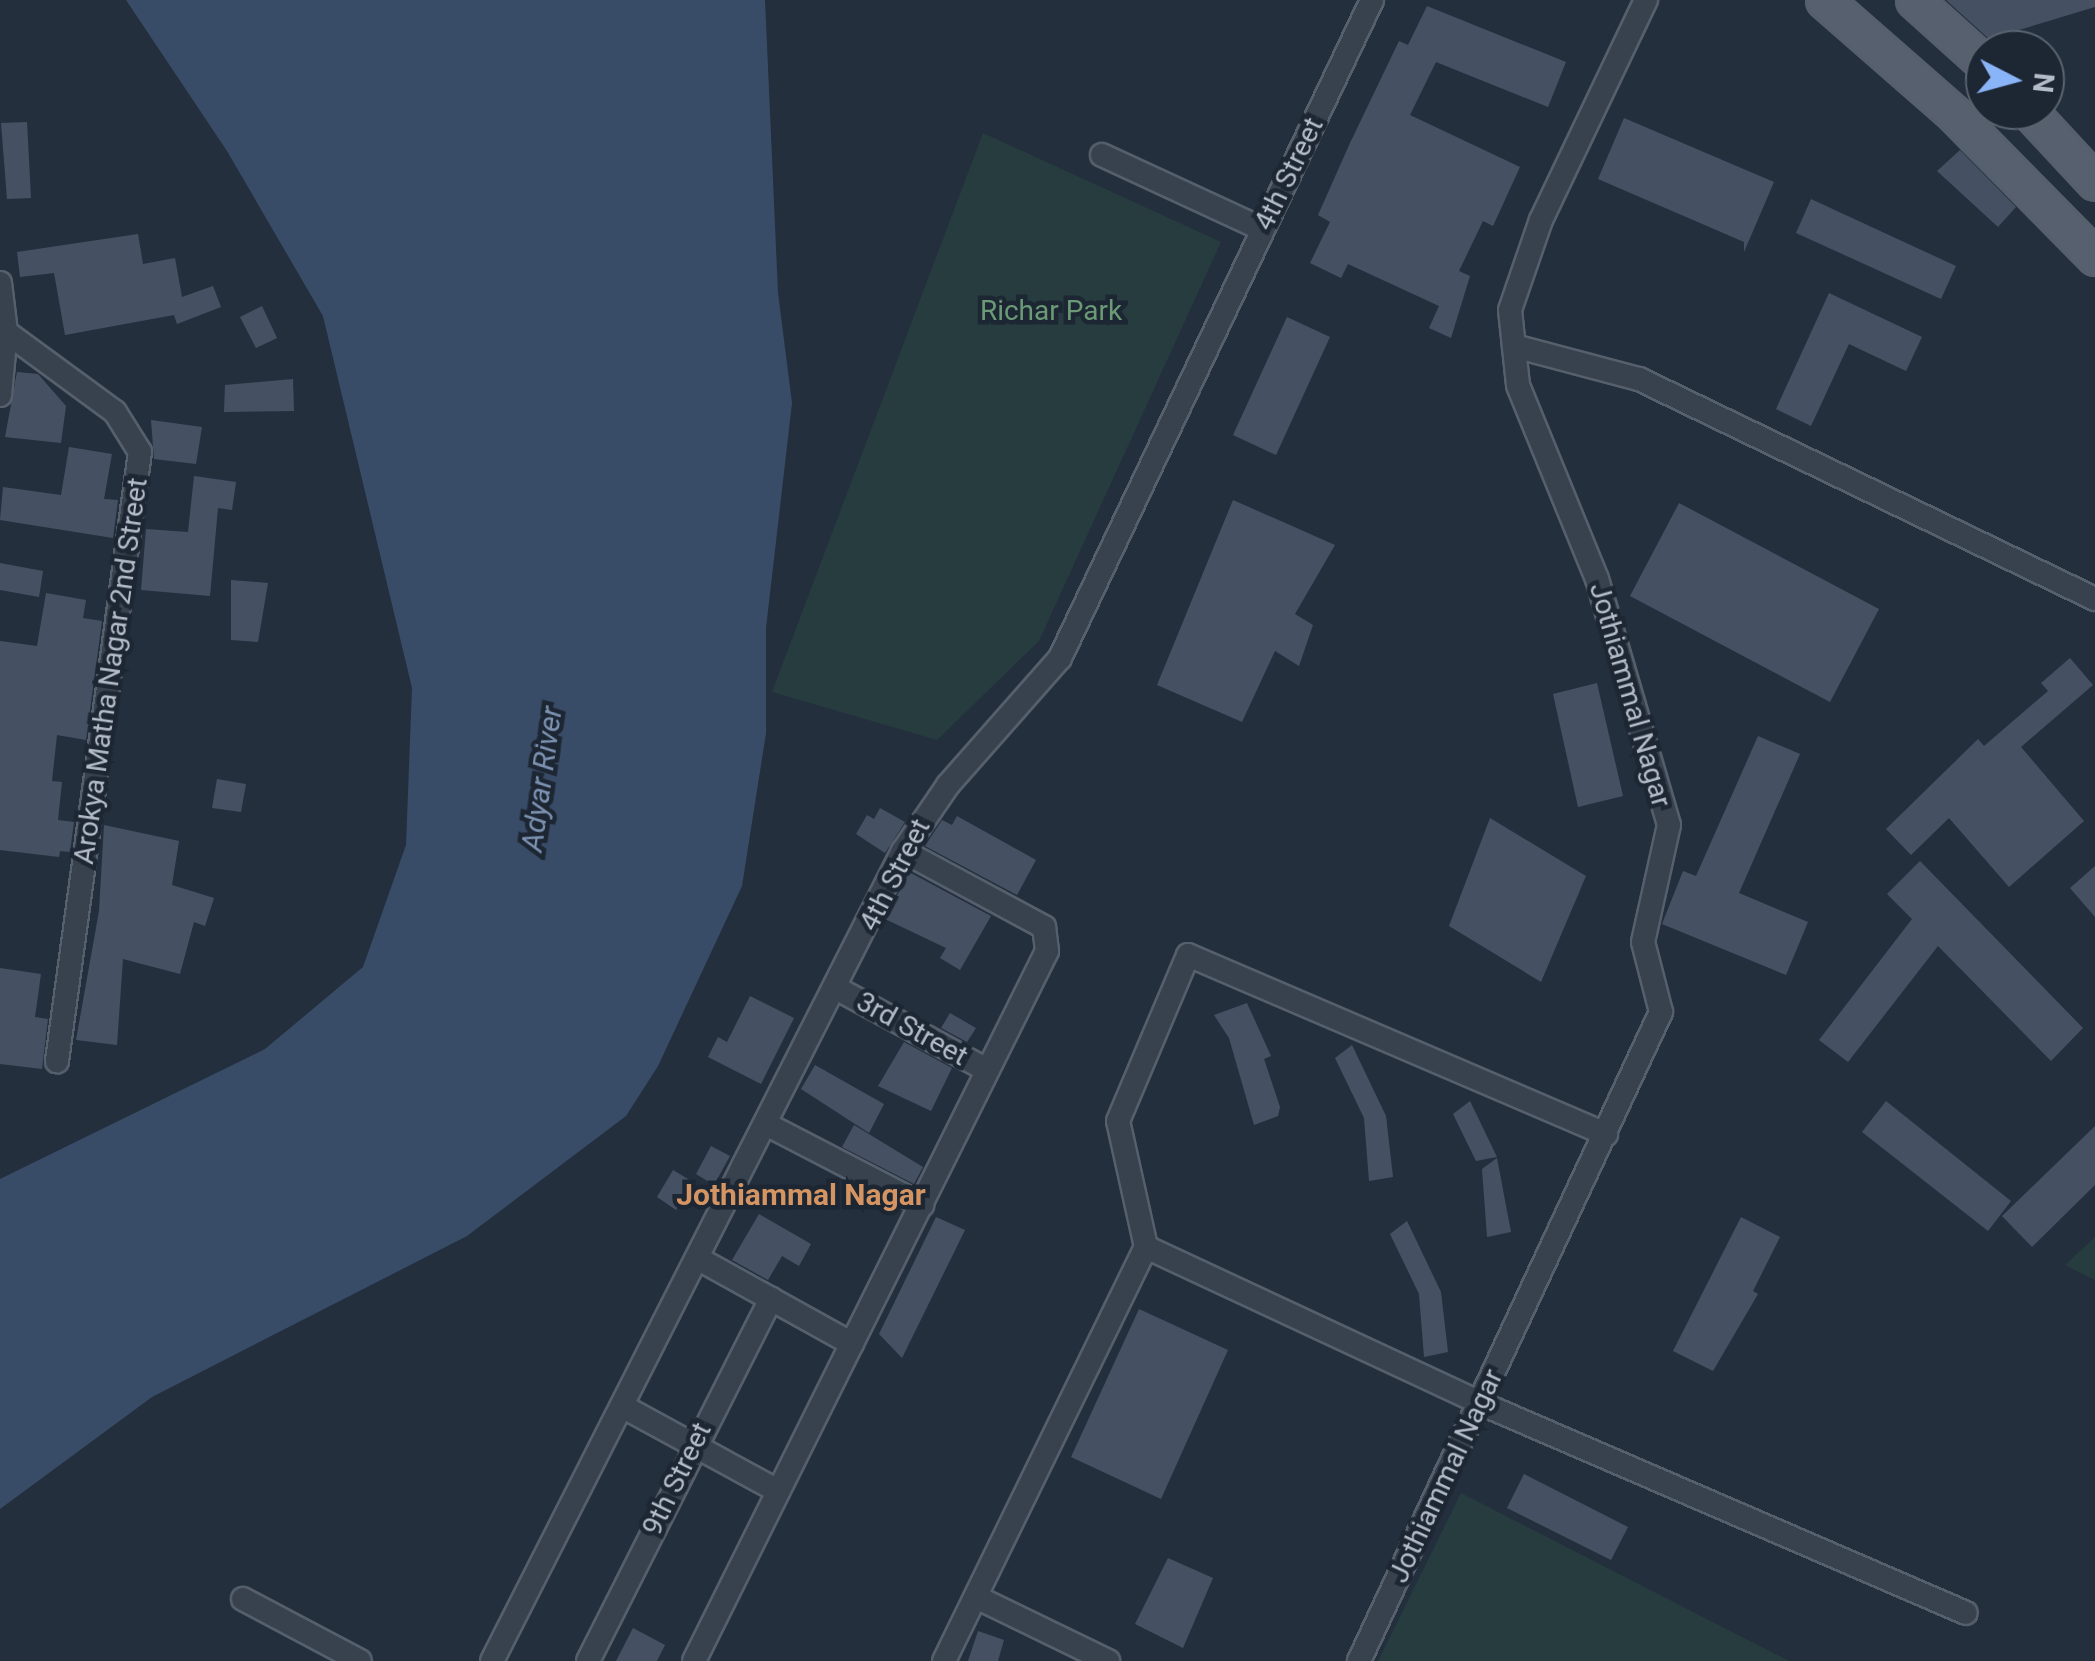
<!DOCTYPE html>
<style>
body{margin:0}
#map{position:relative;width:2095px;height:1661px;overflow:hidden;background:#242f3e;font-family:Roboto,sans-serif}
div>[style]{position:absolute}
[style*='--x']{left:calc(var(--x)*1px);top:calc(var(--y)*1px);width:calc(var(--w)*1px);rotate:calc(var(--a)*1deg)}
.green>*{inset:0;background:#263c3f}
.water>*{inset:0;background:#394c67}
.building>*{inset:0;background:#455162}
.roads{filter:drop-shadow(2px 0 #565f6c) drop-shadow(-2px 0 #565f6c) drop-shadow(0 2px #565f6c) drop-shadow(0 -2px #565f6c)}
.street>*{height:22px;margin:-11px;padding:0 11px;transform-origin:11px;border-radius:11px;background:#38414e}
.primary>*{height:35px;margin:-17.5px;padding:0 17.5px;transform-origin:17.5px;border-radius:17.5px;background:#56606e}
span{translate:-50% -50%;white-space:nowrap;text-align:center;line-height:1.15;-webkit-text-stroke:9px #1d2633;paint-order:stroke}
.street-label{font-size:28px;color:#b4bcc9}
.park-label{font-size:28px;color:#6b9a76}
.water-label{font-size:30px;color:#7c92b1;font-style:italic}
.neighbourhood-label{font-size:30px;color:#d59563;font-weight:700}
.north{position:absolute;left:1965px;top:30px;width:100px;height:100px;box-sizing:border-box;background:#1d2633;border:2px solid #59626f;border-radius:50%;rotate:96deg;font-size:28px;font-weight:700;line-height:40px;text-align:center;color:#b4bcc9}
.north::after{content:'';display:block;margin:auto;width:35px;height:45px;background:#8ab4f8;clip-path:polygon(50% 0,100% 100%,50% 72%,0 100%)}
</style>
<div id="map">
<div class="green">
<i style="clip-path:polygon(983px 133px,1221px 242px,1039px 641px,937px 740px,772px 692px)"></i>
<i style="clip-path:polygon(2095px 1237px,2095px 1280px,2065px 1265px)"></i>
<i style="clip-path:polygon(1461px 1493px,1789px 1661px,1378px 1661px)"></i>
</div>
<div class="water">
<i style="clip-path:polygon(126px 0,765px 0,778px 293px,792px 403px,766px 628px,766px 733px,742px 886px,658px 1066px,626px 1116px,467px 1236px,152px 1397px,0 1509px,0 1179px,265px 1049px,363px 967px,406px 845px,412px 688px,323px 316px,227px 151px)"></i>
</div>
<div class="building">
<i style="clip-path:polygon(1946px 0,2095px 0,2095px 7px,1989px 39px)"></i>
<i style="clip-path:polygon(1427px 6px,1566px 62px,1548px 107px,1436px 62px,1410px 115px,1520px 167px,1493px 226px,1483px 221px,1459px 271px,1470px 276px,1451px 338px,1429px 328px,1439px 306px,1348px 264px,1341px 278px,1310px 263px,1330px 222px,1318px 215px,1350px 143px,1399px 41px,1408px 45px)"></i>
<i style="clip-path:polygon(1624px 118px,1774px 182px,1744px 252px,1744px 242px,1598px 179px)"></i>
<i style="clip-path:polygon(27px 122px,31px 198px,7px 199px,1px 123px)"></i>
<i style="clip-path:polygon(1960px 150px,2016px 207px,1998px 227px,1937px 171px)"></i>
<i style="clip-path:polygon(1811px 199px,1956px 266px,1941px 299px,1796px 233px)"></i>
<i style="clip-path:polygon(138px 234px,143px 264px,175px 258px,182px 297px,213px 286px,221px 307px,177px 324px,174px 315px,65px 335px,54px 273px,20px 277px,17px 252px)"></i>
<i style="clip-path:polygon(1829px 293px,1922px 337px,1906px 371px,1849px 344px,1811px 426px,1776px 409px)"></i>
<i style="clip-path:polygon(262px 306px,277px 338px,256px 348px,240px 317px)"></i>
<i style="clip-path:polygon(1287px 317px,1330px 337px,1276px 455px,1233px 435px)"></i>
<i style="clip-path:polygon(17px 372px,38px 374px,66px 406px,61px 443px,5px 437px)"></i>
<i style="clip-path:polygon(293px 379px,294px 411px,224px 412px,225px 385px)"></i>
<i style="clip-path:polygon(151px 420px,202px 427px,196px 464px,154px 459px)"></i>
<i style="clip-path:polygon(69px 447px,112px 454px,104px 499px,118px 500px,113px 538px,0 520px,3px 487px,61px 495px)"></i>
<i style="clip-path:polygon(194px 476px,236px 482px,232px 510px,218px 508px,210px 596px,141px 590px,146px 529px,188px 532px)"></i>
<i style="clip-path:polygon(1233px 500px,1335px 545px,1295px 614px,1313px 625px,1299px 666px,1275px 651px,1242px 722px,1157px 685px)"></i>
<i style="clip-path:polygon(1679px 503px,1879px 609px,1830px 702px,1630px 596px)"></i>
<i style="clip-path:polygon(0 563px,43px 571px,39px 597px,0 590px)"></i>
<i style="clip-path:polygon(231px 580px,268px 583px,258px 642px,231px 640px)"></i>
<i style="clip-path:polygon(46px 593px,86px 600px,83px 618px,102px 621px,86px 740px,57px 735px,52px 781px,62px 782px,58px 820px,74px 822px,70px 852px,60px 851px,59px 857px,0 850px,0 641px,37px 646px)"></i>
<i style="clip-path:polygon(2070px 658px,2093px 685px,2021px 747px,2084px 821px,2009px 887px,1949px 818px,1911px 855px,1886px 829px,1978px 739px,1984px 746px,2048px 691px,2041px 683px)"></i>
<i style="clip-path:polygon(1597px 683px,1623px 796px,1578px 807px,1553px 694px)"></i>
<i style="clip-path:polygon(1758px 736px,1800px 754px,1739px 893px,1808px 922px,1786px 975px,1662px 924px,1683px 871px,1696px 876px)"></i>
<i style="clip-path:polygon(217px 779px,246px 784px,241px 812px,212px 808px)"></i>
<i style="clip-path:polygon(880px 808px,905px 822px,885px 853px,856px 834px,867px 815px,874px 819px)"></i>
<i style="clip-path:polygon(957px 816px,1036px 860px,1017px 895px,925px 846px,942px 820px,952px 825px)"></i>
<i style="clip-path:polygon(1490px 818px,1586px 876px,1541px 982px,1449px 926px)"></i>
<i style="clip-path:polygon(104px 825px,179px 841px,172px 885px,214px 898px,205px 926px,194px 922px,180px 974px,123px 959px,117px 1045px,76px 1040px,99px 911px)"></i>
<i style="clip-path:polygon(1920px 861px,2083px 1028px,2051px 1061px,1938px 946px,1848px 1062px,1819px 1040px,1912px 919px,1887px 894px)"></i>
<i style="clip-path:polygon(2095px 866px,2095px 917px,2070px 888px)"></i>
<i style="clip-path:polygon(909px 872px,991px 916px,960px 970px,940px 958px,946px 948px,885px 919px)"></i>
<i style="clip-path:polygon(0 968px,41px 974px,35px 1017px,48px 1019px,42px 1069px,0 1064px)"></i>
<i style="clip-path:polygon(750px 996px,794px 1018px,761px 1084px,708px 1057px,718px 1037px,727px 1042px)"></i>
<i style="clip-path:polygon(1247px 1003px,1271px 1056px,1264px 1059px,1280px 1107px,1278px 1116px,1254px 1125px,1229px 1038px,1214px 1015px)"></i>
<i style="clip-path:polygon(950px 1013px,976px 1028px,967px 1042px,941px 1028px)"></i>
<i style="clip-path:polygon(904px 1042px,952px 1068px,931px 1111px,878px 1086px)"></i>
<i style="clip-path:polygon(1352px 1045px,1386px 1116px,1393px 1177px,1369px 1181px,1364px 1118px,1335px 1058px)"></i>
<i style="clip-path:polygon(815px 1065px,884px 1104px,869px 1133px,801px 1089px)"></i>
<i style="clip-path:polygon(1470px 1101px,1497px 1157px,1476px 1161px,1453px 1114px)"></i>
<i style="clip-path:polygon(1886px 1101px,2011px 1201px,1988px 1231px,1862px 1132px)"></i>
<i style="clip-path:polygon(854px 1125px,923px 1167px,914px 1184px,842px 1147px)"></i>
<i style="clip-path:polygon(2095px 1126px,2095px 1185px,2032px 1247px,2002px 1216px)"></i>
<i style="clip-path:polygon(711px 1146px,730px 1156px,714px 1185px,696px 1174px)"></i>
<i style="clip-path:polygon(1497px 1158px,1511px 1232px,1487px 1237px,1482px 1169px)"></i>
<i style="clip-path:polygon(673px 1170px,693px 1182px,676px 1210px,657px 1197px)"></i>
<i style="clip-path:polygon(759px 1214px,811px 1244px,799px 1266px,782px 1256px,768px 1280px,732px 1260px)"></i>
<i style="clip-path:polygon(936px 1217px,965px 1230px,902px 1358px,879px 1334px)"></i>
<i style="clip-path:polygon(1741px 1217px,1780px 1237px,1753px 1291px,1758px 1294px,1713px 1371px,1673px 1351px)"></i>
<i style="clip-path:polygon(1407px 1221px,1441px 1292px,1448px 1352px,1424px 1357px,1419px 1294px,1390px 1234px)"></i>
<i style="clip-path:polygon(1139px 1309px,1228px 1350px,1161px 1499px,1071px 1457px)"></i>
<i style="clip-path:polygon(1524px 1474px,1628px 1527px,1611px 1560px,1507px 1508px)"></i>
<i style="clip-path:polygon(1168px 1558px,1213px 1578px,1183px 1648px,1135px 1624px)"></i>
<i style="clip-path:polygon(633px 1628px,665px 1645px,657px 1661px,616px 1661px)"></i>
<i style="clip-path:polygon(978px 1631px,1004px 1640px,998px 1661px,968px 1661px)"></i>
</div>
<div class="roads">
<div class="street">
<i style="--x:1102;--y:155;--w:176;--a:24.8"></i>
<i style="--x:0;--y:283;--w:49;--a:83"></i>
<i style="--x:6;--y:332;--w:135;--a:36.3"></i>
<i style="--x:115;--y:412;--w:47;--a:58"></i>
<i style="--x:140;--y:452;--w:615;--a:97.76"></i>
<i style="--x:1514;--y:346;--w:129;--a:14.8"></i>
<i style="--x:1639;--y:379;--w:506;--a:25.76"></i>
<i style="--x:0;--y:395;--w:63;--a:-84.6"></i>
<i style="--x:836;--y:988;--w:172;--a:28.5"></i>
<i style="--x:766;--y:1124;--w:176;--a:27.4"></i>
<i style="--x:1146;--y:1247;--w:369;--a:25"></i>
<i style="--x:1480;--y:1403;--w:529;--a:23.37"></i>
<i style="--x:697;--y:1258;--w:177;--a:29"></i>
<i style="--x:622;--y:1406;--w:178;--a:28.6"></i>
<i style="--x:976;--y:1597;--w:147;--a:25.9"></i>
<i style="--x:243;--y:1599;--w:132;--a:27.9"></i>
<i style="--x:492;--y:1661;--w:908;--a:-63.1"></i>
<i style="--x:903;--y:851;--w:80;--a:-55.7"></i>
<i style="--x:948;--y:785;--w:169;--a:-48.6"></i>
<i style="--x:1060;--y:658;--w:728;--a:-64.63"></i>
<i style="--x:588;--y:1661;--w:406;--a:-63.2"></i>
<i style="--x:694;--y:1661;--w:793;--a:-63.56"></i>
<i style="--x:1047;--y:951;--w:24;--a:-97"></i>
<i style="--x:1044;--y:927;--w:160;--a:-151.7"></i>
<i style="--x:944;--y:1661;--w:461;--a:-64"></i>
<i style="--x:1146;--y:1247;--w:129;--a:-102.5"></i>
<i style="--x:1118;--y:1121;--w:180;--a:-67.1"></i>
<i style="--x:1188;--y:955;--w:455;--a:23.2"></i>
<i style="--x:1359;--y:1661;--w:716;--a:-65.05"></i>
<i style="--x:1661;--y:1012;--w:72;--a:-104.4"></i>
<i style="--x:1643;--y:942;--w:120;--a:-77.5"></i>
<i style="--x:1669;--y:825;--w:256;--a:-106.3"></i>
<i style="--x:1597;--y:579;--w:209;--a:-112.2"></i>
<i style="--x:1518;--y:385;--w:75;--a:-96.1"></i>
<i style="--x:1510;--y:310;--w:95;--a:-71"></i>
<i style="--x:1541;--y:220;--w:244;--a:-64.5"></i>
</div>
<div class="primary">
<i style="--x:1824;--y:0;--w:173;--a:41.2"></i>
<i style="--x:1954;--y:114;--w:201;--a:45.4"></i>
<i style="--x:1914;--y:0;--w:96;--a:42"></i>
<i style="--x:2028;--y:110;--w:98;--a:47.1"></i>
</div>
</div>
<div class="street-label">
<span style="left:1289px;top:174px;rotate:-64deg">4th Street</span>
<span style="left:111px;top:671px;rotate:-82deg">Arokya Matha Nagar 2nd Street</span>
<span style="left:1630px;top:695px;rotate:74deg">Jothiammal Nagar</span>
<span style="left:895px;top:875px;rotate:-63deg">4th Street</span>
<span style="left:912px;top:1029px;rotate:29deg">3rd Street</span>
<span style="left:1446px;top:1476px;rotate:-65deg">Jothiammal Nagar</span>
<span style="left:677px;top:1479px;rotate:-64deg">9th Street</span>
</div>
<div class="park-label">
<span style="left:1051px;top:311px">Richar Park</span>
</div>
<div class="water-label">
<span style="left:542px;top:779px;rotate:-82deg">Adyar River</span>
</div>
<div class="neighbourhood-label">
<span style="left:801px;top:1195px">Jothiammal Nagar</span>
</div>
<div class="north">N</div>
</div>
